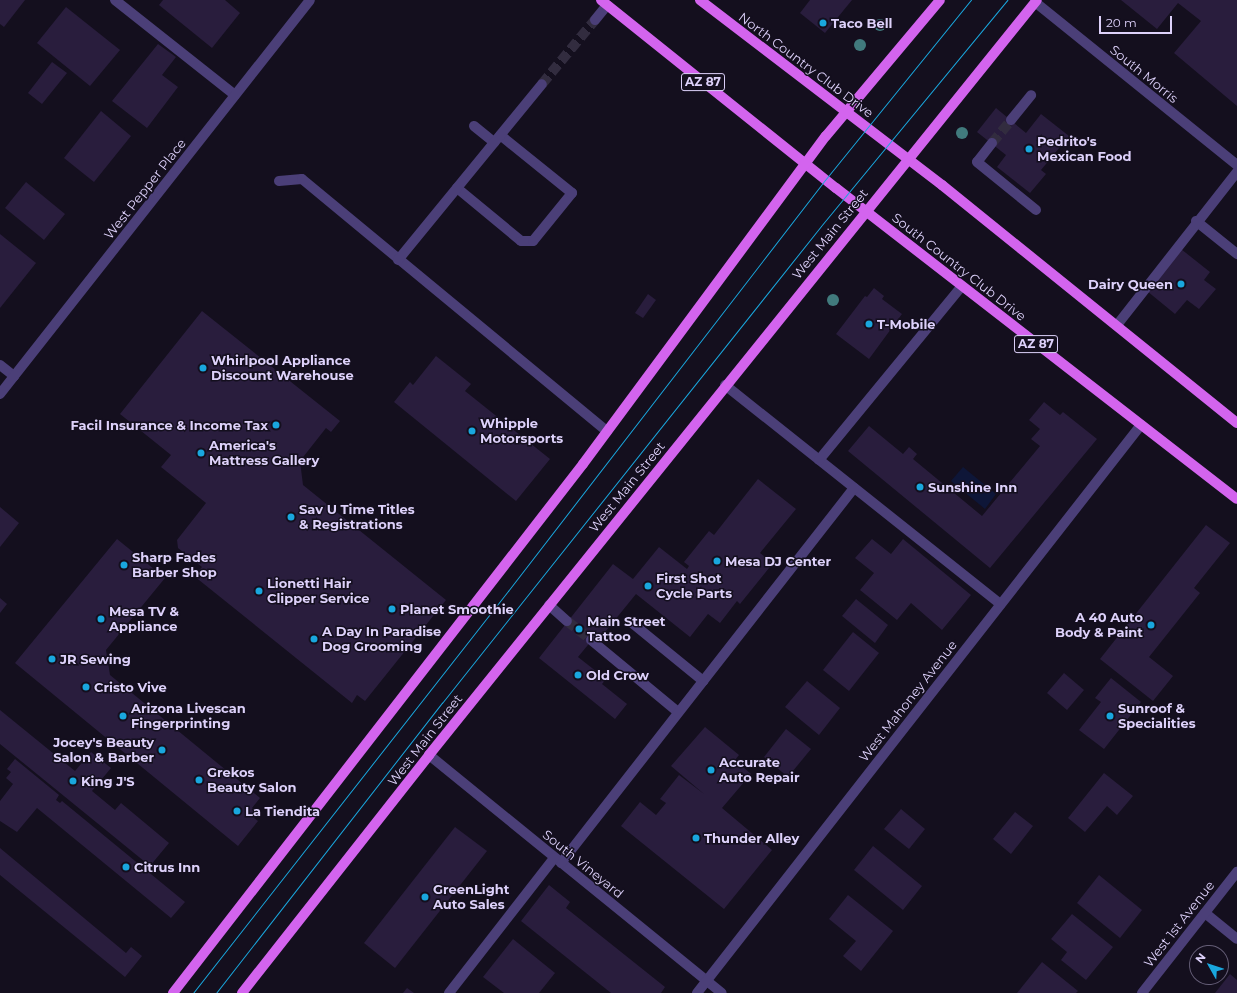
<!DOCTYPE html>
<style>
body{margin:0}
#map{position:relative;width:1237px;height:993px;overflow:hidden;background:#140f1e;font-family:Montserrat,sans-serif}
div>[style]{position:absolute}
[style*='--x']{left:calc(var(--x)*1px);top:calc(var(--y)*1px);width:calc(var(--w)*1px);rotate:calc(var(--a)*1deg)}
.water>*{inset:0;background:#0e1638}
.building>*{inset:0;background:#291d3d}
.minor-tunnel>*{height:10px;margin-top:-5px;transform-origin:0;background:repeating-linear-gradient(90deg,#322c3f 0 10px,transparent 0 15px)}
.minor>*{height:10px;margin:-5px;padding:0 5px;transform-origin:5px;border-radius:5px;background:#4b3f78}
.major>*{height:10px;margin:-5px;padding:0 5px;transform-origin:5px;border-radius:5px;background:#d364ee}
.tram>*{height:1px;margin:-0.5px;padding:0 0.5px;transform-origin:0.5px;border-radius:0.5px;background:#19a7de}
.trees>*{width:12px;height:12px;margin:-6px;border-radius:50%;background:#417a7d}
.dots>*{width:11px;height:11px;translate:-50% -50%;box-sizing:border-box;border:2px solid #140f1e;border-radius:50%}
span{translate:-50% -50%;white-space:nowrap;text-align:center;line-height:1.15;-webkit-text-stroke:3px #140f1e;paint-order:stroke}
.shield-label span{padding:1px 3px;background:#140f1e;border:1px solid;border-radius:3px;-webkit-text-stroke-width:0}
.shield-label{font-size:12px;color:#ddd1fa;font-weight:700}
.poi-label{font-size:13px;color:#ddd1fa;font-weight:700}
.left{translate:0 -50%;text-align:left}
.right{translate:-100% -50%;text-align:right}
.street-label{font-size:13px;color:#ddd1fa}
.north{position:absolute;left:1189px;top:945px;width:40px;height:40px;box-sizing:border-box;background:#140f1e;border:1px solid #645d76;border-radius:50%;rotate:309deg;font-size:11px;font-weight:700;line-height:16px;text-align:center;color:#ddd1fa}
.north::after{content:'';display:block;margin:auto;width:14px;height:18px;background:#19a7de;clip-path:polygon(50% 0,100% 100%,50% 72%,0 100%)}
.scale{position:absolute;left:1099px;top:16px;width:73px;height:18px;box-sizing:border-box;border:2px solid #ddd1fa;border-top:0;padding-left:5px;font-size:12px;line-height:14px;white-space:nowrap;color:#ddd1fa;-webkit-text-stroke:3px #140f1e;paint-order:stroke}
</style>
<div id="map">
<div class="water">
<i style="clip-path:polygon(963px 467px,996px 494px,985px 509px,951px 481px)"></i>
</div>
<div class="building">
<i style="clip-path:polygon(0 0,25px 0,4px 27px,0 24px)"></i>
<i style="clip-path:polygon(163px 0,225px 0,240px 13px,212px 48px,159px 5px)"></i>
<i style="clip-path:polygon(810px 0,852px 0,825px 33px,800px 13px)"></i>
<i style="clip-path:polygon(1121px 0,1237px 0,1237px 106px,1174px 53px,1201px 21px,1178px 3px,1157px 29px)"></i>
<i style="clip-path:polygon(66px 7px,120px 50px,90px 86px,37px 43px)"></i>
<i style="clip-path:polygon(158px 44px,176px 57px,162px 75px,178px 87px,147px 128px,112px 101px)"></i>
<i style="clip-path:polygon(52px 62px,67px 73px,42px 104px,28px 93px)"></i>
<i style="clip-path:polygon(996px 108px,1026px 133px,1041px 114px,1069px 136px,1041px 170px,1046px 174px,1030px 193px,997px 167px,1006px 155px,977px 132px)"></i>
<i style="clip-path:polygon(101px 111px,131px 136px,94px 182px,64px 158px)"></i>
<i style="clip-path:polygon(26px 182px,65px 214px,44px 240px,5px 208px)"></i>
<i style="clip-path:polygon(0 234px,36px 263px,0 308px)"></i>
<i style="clip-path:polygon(1181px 249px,1210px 272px,1204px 280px,1216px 289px,1199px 309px,1187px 300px,1175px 314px,1147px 291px)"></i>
<i style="clip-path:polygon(874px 288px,884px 296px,882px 299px,902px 314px,869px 359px,836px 334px,865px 296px,867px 297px)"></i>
<i style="clip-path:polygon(648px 294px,656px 300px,643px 318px,635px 313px)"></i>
<i style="clip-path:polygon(202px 311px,340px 421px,331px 432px,326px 428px,300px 461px,303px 485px,446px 600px,365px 701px,357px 695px,352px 703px,194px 576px,202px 567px,178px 548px,177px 540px,206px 503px,161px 467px,171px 455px,120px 414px)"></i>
<i style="clip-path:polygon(436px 356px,471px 384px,465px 391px,550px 459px,516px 501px,394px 402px,410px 382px,413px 385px)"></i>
<i style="clip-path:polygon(1044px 402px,1060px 415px,1063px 412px,1097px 439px,990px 568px,848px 451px,869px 426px,903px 454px,909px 447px,917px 454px,913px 459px,982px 516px,1040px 446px,1031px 439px,1040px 429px,1029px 420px)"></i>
<i style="clip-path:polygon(758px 479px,796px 509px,760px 553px,773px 563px,740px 604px,737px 601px,720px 623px,708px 614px,690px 637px,636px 594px,601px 637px,597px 634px,578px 657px,606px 679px,602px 684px,627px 704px,615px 719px,539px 658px,613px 564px,633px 579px,659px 547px,687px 569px,689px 566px,684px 562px,709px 531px,714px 535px)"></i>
<i style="clip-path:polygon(0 507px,19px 523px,0 547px)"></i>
<i style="clip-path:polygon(1206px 525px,1230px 543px,1194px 588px,1200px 593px,1149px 657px,1173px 676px,1153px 701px,1100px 659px)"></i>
<i style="clip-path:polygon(117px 539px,165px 578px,106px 650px,110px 675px,260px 798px,252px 808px,258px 813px,254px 818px,258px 821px,238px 846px,15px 663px)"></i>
<i style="clip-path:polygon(872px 539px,891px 554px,903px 539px,971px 595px,942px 630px,911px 603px,897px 620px,860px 590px,874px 573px,855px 558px)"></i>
<i style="clip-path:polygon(0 598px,7px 604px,0 613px)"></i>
<i style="clip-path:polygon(856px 599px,888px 625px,875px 643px,842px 616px)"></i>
<i style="clip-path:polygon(853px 632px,879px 653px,849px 691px,823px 670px)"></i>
<i style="clip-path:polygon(1064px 673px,1084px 690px,1067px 710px,1047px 693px)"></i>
<i style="clip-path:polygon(1111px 678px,1141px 702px,1104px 749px,1079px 730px,1101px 702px,1095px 698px)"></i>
<i style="clip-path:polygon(807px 681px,840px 708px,819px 735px,785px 707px)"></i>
<i style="clip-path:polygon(0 710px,75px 771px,91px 752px,111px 768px,92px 791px,115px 810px,121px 803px,169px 843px,150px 866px,0 744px)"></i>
<i style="clip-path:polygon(705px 727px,739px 755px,735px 760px,751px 774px,722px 808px,772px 850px,724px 909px,621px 826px,640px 802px,656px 815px,666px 803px,660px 799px,679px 775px,704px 794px,671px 766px)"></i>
<i style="clip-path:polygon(786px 729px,811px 749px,788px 777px,764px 757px)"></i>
<i style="clip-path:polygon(15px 759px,59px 795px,56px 800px,60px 803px,62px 801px,185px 902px,171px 918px,37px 808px,17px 832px,0 821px,0 801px,13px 784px,6px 778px,11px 772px,7px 769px)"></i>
<i style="clip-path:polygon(1104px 773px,1133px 796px,1117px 815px,1107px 806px,1085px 832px,1068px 818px)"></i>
<i style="clip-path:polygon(901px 809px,925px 829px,909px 849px,884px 829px)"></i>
<i style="clip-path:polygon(1015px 812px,1033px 826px,1011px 854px,993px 839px)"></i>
<i style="clip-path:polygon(455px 827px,487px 851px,395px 968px,364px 943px)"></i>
<i style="clip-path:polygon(873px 846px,922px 886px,903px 910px,854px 870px)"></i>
<i style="clip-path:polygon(0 848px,126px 953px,131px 947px,142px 956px,125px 977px,0 875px)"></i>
<i style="clip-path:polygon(1099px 875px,1142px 910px,1120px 938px,1077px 903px)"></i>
<i style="clip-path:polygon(549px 885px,570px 902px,566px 908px,665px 987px,661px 993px,611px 993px,521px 921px)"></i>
<i style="clip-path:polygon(848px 895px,893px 931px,861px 971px,843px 956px,856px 941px,829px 919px)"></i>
<i style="clip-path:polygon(1072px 914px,1113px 947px,1086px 980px,1061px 960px,1067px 952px,1051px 939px)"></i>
<i style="clip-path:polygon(513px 939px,555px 973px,539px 993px,504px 993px,483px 977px)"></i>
<i style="clip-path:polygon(1042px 962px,1078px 991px,1076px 993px,1017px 993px)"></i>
<i style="clip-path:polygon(1230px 974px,1237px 980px,1237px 993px,1215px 993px)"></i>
<i style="clip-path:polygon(407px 988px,414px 993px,403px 993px)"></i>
</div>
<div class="minor-tunnel">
<i style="--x:542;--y:84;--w:83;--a:-50.4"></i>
<i style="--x:992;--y:143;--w:30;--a:-50"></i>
<i style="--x:567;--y:621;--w:31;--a:38"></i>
</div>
<div class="minor">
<i style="--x:115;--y:0;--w:153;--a:38.4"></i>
<i style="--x:1035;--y:2;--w:260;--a:38.9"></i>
<i style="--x:595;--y:20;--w:19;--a:-51"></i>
<i style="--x:1011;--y:120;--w:32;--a:-51"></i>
<i style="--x:474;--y:126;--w:26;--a:39"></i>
<i style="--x:992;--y:143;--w:24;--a:128"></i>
<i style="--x:977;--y:162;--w:76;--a:39.1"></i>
<i style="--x:279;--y:181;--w:23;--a:-5"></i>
<i style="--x:302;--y:179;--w:396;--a:39.6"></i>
<i style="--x:457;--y:188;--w:83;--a:39.6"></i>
<i style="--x:521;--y:241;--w:12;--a:0"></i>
<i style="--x:533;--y:241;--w:62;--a:-50.9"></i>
<i style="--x:572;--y:193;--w:92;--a:-141.1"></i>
<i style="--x:1196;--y:221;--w:53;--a:38.8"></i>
<i style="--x:398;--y:260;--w:227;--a:-50.7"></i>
<i style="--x:1117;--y:325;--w:194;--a:-51.9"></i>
<i style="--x:0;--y:365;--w:18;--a:38"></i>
<i style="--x:725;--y:385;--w:352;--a:38.5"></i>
<i style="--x:0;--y:394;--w:501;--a:-51.8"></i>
<i style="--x:819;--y:460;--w:225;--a:-50.6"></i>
<i style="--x:549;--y:605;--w:24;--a:42"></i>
<i style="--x:632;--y:623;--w:92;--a:39.2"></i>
<i style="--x:591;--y:640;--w:113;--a:39.6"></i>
<i style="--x:429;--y:755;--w:377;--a:39.1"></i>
<i style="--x:561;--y:863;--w:476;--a:-52"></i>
<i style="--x:1205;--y:913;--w:41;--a:39.1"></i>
<i style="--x:449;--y:993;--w:171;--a:-52.1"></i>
<i style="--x:697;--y:993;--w:721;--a:-51.99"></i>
<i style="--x:1142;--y:993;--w:154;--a:-51.9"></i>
</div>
<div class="major">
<i style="--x:601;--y:0;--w:301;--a:38.7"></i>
<i style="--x:836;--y:188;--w:507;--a:37.8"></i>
<i style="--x:700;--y:0;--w:305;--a:37.4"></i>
<i style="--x:942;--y:185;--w:379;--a:38.9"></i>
<i style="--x:173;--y:993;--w:669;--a:-52.22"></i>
<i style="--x:583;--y:464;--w:408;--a:-53.5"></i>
<i style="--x:826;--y:136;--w:177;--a:-50"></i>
<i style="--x:242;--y:993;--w:303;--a:-51.8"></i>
<i style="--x:429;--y:755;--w:969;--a:-51.16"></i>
</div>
<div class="tram">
<i style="--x:193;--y:993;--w:511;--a:-51.92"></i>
<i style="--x:508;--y:591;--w:519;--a:-52.36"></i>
<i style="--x:825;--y:180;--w:232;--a:-51"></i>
<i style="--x:216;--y:993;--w:368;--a:-52.1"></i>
<i style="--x:442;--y:703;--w:609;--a:-51.53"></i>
<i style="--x:821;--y:226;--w:293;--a:-50.5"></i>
</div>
<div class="trees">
<i style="left:880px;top:25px"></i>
<i style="left:860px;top:45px"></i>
<i style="left:962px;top:133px"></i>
<i style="left:833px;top:300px"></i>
</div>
<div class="dots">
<i style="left:823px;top:23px;background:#19a7de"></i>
<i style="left:1029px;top:149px;background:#19a7de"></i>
<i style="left:1181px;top:284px;background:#19a7de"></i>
<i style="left:869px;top:324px;background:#19a7de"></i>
<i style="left:203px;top:368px;background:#19a7de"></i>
<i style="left:276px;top:425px;background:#19a7de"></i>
<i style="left:472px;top:431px;background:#19a7de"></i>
<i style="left:201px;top:453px;background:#19a7de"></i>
<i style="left:920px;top:487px;background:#19a7de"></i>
<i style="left:291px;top:517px;background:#19a7de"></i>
<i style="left:717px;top:561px;background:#19a7de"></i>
<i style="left:124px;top:565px;background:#19a7de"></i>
<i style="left:648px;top:586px;background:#19a7de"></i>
<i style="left:259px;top:591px;background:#19a7de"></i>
<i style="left:392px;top:609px;background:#19a7de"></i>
<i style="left:101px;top:619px;background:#19a7de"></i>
<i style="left:1151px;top:625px;background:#19a7de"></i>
<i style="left:579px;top:629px;background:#19a7de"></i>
<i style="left:314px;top:639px;background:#19a7de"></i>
<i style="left:52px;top:659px;background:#19a7de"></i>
<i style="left:578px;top:675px;background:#19a7de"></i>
<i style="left:86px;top:687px;background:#19a7de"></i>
<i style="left:123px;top:716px;background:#19a7de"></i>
<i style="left:1110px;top:716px;background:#19a7de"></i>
<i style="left:162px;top:750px;background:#19a7de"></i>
<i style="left:711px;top:770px;background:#19a7de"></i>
<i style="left:199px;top:780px;background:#19a7de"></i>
<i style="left:73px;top:781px;background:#19a7de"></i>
<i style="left:237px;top:811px;background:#19a7de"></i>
<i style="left:696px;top:838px;background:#19a7de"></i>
<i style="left:126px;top:867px;background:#19a7de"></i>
<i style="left:425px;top:897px;background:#19a7de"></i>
</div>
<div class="shield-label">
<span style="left:703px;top:82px">AZ 87</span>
<span style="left:1036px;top:344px">AZ 87</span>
</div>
<div class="poi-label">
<span class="left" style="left:831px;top:23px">Taco Bell</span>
<span class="left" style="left:1037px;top:149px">Pedrito's<br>Mexican Food</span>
<span class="right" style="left:1173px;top:284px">Dairy Queen</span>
<span class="left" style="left:877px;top:324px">T-Mobile</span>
<span class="left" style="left:211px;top:368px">Whirlpool Appliance<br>Discount Warehouse</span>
<span class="left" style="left:480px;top:431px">Whipple<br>Motorsports</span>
<span class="right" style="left:268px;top:425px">Facil Insurance &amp; Income Tax</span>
<span class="left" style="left:209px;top:453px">America's<br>Mattress Gallery</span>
<span class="left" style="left:928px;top:487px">Sunshine Inn</span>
<span class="left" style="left:299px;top:517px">Sav U Time Titles<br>&amp; Registrations</span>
<span class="left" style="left:132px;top:565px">Sharp Fades<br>Barber Shop</span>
<span class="left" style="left:725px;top:561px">Mesa DJ Center</span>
<span class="left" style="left:656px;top:586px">First Shot<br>Cycle Parts</span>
<span class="left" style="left:267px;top:591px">Lionetti Hair<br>Clipper Service</span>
<span class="left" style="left:400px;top:609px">Planet Smoothie</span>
<span class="left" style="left:109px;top:619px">Mesa TV &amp;<br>Appliance</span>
<span class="right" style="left:1143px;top:625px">A 40 Auto<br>Body &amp; Paint</span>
<span class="left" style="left:587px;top:629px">Main Street<br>Tattoo</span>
<span class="left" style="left:322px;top:639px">A Day In Paradise<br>Dog Grooming</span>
<span class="left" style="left:60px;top:659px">JR Sewing</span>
<span class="left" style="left:586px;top:675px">Old Crow</span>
<span class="left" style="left:94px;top:687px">Cristo Vive</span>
<span class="left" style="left:131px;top:716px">Arizona Livescan<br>Fingerprinting</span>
<span class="left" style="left:1118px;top:716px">Sunroof &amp;<br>Specialities</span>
<span class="right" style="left:154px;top:750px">Jocey's Beauty<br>Salon &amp; Barber</span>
<span class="left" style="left:719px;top:770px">Accurate<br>Auto Repair</span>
<span class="left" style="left:207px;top:780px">Grekos<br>Beauty Salon</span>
<span class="left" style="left:81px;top:781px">King J'S</span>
<span class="left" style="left:245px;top:811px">La Tiendita</span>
<span class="left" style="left:704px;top:838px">Thunder Alley</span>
<span class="left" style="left:134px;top:867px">Citrus Inn</span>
<span class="left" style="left:433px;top:897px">GreenLight<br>Auto Sales</span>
</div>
<div class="street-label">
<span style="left:806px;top:65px;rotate:37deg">North Country Club Drive</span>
<span style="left:1144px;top:74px;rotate:39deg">South Morris</span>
<span style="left:145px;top:189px;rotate:-52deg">West Pepper Place</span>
<span style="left:830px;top:234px;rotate:-51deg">West Main Street</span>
<span style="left:959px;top:267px;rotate:38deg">South Country Club Drive</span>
<span style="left:627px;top:487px;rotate:-51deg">West Main Street</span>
<span style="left:908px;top:701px;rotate:-52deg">West Mahoney Avenue</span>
<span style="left:425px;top:740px;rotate:-52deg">West Main Street</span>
<span style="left:583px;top:864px;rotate:39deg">South Vineyard</span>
<span style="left:1179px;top:924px;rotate:-52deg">West 1st Avenue</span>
</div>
<div class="north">N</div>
<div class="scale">20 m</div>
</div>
